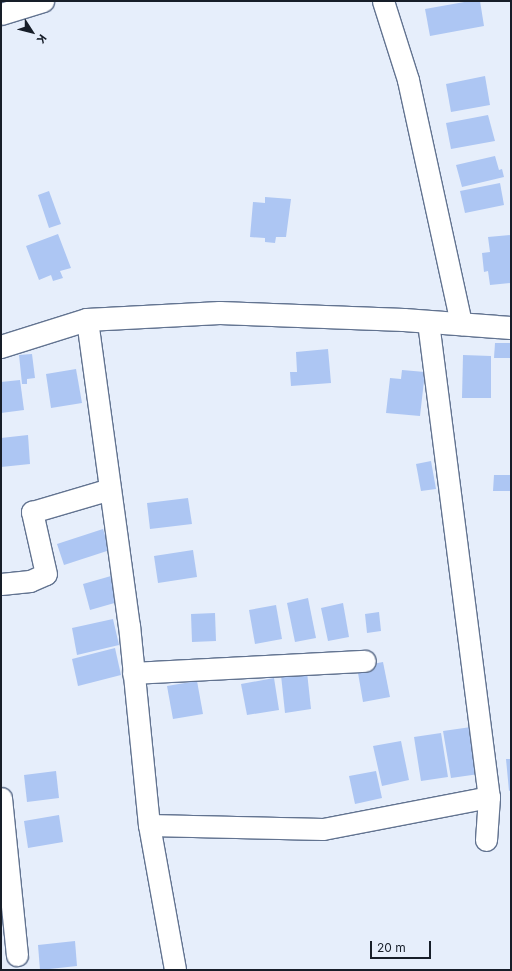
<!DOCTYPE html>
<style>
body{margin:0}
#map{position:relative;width:512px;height:971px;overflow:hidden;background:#e6eefb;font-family:Inter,sans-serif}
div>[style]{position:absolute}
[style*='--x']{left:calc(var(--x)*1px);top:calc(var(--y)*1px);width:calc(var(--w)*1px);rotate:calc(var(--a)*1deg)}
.building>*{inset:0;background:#adc6f3}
.roads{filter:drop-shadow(1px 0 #627390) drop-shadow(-1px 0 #627390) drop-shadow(0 1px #627390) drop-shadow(0 -1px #627390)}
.street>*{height:21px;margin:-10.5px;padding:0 10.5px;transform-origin:10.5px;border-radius:10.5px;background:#fff}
.secondary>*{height:22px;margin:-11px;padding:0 11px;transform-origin:11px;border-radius:11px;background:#fff}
span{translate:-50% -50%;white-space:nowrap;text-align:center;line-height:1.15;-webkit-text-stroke:3px #e6eefb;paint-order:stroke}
.frame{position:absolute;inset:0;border:2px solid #171e29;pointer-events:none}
.north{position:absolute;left:12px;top:12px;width:40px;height:40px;-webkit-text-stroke:3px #e6eefb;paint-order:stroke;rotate:126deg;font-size:11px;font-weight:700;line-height:16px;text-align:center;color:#171e29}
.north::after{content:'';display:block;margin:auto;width:14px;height:18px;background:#171e29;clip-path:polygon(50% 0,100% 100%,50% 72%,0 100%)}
.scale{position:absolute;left:370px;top:941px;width:61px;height:18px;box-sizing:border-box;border:2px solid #171e29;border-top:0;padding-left:5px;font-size:12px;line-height:14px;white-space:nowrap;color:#171e29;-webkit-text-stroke:3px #e6eefb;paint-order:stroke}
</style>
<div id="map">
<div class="building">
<i style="clip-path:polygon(470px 1px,480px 1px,484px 26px,430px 36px,425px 9px)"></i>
<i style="clip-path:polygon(485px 76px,490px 105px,451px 112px,446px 84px)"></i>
<i style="clip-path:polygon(488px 115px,495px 141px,451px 149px,446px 123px)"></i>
<i style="clip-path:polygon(495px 156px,499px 170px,502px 169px,504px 177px,462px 187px,456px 165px)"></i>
<i style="clip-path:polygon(500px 183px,504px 205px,465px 213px,460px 191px)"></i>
<i style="clip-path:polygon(49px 191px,61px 224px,49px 228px,38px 195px)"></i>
<i style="clip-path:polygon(265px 197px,291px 199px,286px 237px,276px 237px,275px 243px,265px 242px,265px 238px,250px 237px,253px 202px,265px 203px)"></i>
<i style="clip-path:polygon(58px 234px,71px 268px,60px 271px,63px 278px,53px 281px,51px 275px,39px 280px,26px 246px)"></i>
<i style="clip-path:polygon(511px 235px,511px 283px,490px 285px,488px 271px,484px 272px,482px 253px,490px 252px,488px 237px)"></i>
<i style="clip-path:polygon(495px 343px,511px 343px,511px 358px,494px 358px)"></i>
<i style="clip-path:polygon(328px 349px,331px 383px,291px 386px,290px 372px,297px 372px,296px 352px)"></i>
<i style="clip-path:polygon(32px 354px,35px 378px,27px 379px,27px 384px,22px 384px,19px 355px)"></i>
<i style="clip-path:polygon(463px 355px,491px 356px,491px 398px,462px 398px)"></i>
<i style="clip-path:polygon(76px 369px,82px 403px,51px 408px,46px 374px)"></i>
<i style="clip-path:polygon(402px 370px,425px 372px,420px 416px,386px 413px,390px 378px,401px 379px)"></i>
<i style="clip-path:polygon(20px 380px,24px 410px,1px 413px,1px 382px)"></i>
<i style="clip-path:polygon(28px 435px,30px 464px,1px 467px,1px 438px)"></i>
<i style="clip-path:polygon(431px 461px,436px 489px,421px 491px,416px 464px)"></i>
<i style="clip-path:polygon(494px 475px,511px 475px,511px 491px,493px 491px)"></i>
<i style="clip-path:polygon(188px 498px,192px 524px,150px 529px,147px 503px)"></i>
<i style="clip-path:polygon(103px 529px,110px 550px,64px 565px,57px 544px)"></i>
<i style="clip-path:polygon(193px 550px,197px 577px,158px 583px,154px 556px)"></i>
<i style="clip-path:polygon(111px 576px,118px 602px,90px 610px,83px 584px)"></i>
<i style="clip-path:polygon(308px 598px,316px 638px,295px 642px,287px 603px)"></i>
<i style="clip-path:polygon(343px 603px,349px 637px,328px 641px,321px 608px)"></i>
<i style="clip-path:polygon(276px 605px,282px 639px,255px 644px,249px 610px)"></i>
<i style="clip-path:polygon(379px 612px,381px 631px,367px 633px,365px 614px)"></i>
<i style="clip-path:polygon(215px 613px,216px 641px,192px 642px,191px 614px)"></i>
<i style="clip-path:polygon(113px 619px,119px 645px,77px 655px,72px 628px)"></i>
<i style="clip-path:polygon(115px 648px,121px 675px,78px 686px,72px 659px)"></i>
<i style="clip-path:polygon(383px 662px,390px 697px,363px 702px,357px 667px)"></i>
<i style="clip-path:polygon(307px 672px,311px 709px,285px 713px,281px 675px)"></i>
<i style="clip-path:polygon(274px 678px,279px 710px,247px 715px,241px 684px)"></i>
<i style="clip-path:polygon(197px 681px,203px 714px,173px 719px,167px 686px)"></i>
<i style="clip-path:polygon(471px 727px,479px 774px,451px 778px,443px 731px)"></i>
<i style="clip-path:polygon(441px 733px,448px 777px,421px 781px,414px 737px)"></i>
<i style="clip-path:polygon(401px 741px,409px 780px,382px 786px,373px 746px)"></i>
<i style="clip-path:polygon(506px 759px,511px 759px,511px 790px,509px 791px)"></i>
<i style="clip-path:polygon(56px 771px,59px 798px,27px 802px,24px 775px)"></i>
<i style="clip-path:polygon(376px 771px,382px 798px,355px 804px,349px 776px)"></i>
<i style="clip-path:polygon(59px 815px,63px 842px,28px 848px,24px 821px)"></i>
<i style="clip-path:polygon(75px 941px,77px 966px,40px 970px,38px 945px)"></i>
</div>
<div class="roads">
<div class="street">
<i style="--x:383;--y:1;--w:83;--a:72.4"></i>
<i style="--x:408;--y:80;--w:250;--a:77.7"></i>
<i style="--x:1;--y:14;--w:44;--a:-17.2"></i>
<i style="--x:87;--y:320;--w:308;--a:82.2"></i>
<i style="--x:129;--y:625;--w:201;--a:84.3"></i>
<i style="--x:149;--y:825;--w:147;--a:79.8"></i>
<i style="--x:428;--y:322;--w:479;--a:82.7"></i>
<i style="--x:489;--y:797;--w:43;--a:94"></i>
<i style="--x:1;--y:584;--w:29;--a:-6"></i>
<i style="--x:30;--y:581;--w:17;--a:-24"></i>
<i style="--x:46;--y:574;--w:64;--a:-102.7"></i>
<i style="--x:32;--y:512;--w:81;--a:-16.4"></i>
<i style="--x:133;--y:673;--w:232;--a:-3"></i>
<i style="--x:1;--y:798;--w:158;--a:84.2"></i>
<i style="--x:149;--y:825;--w:174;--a:1.3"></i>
<i style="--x:323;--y:829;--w:169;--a:-10.9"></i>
</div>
<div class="secondary">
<i style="--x:1;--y:347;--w:90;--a:-17.4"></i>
<i style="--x:87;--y:320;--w:133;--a:-3"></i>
<i style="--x:220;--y:313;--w:184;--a:2.2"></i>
<i style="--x:404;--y:320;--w:107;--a:4.3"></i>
</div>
</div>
<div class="frame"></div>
<div class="north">K</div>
<div class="scale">20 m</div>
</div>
